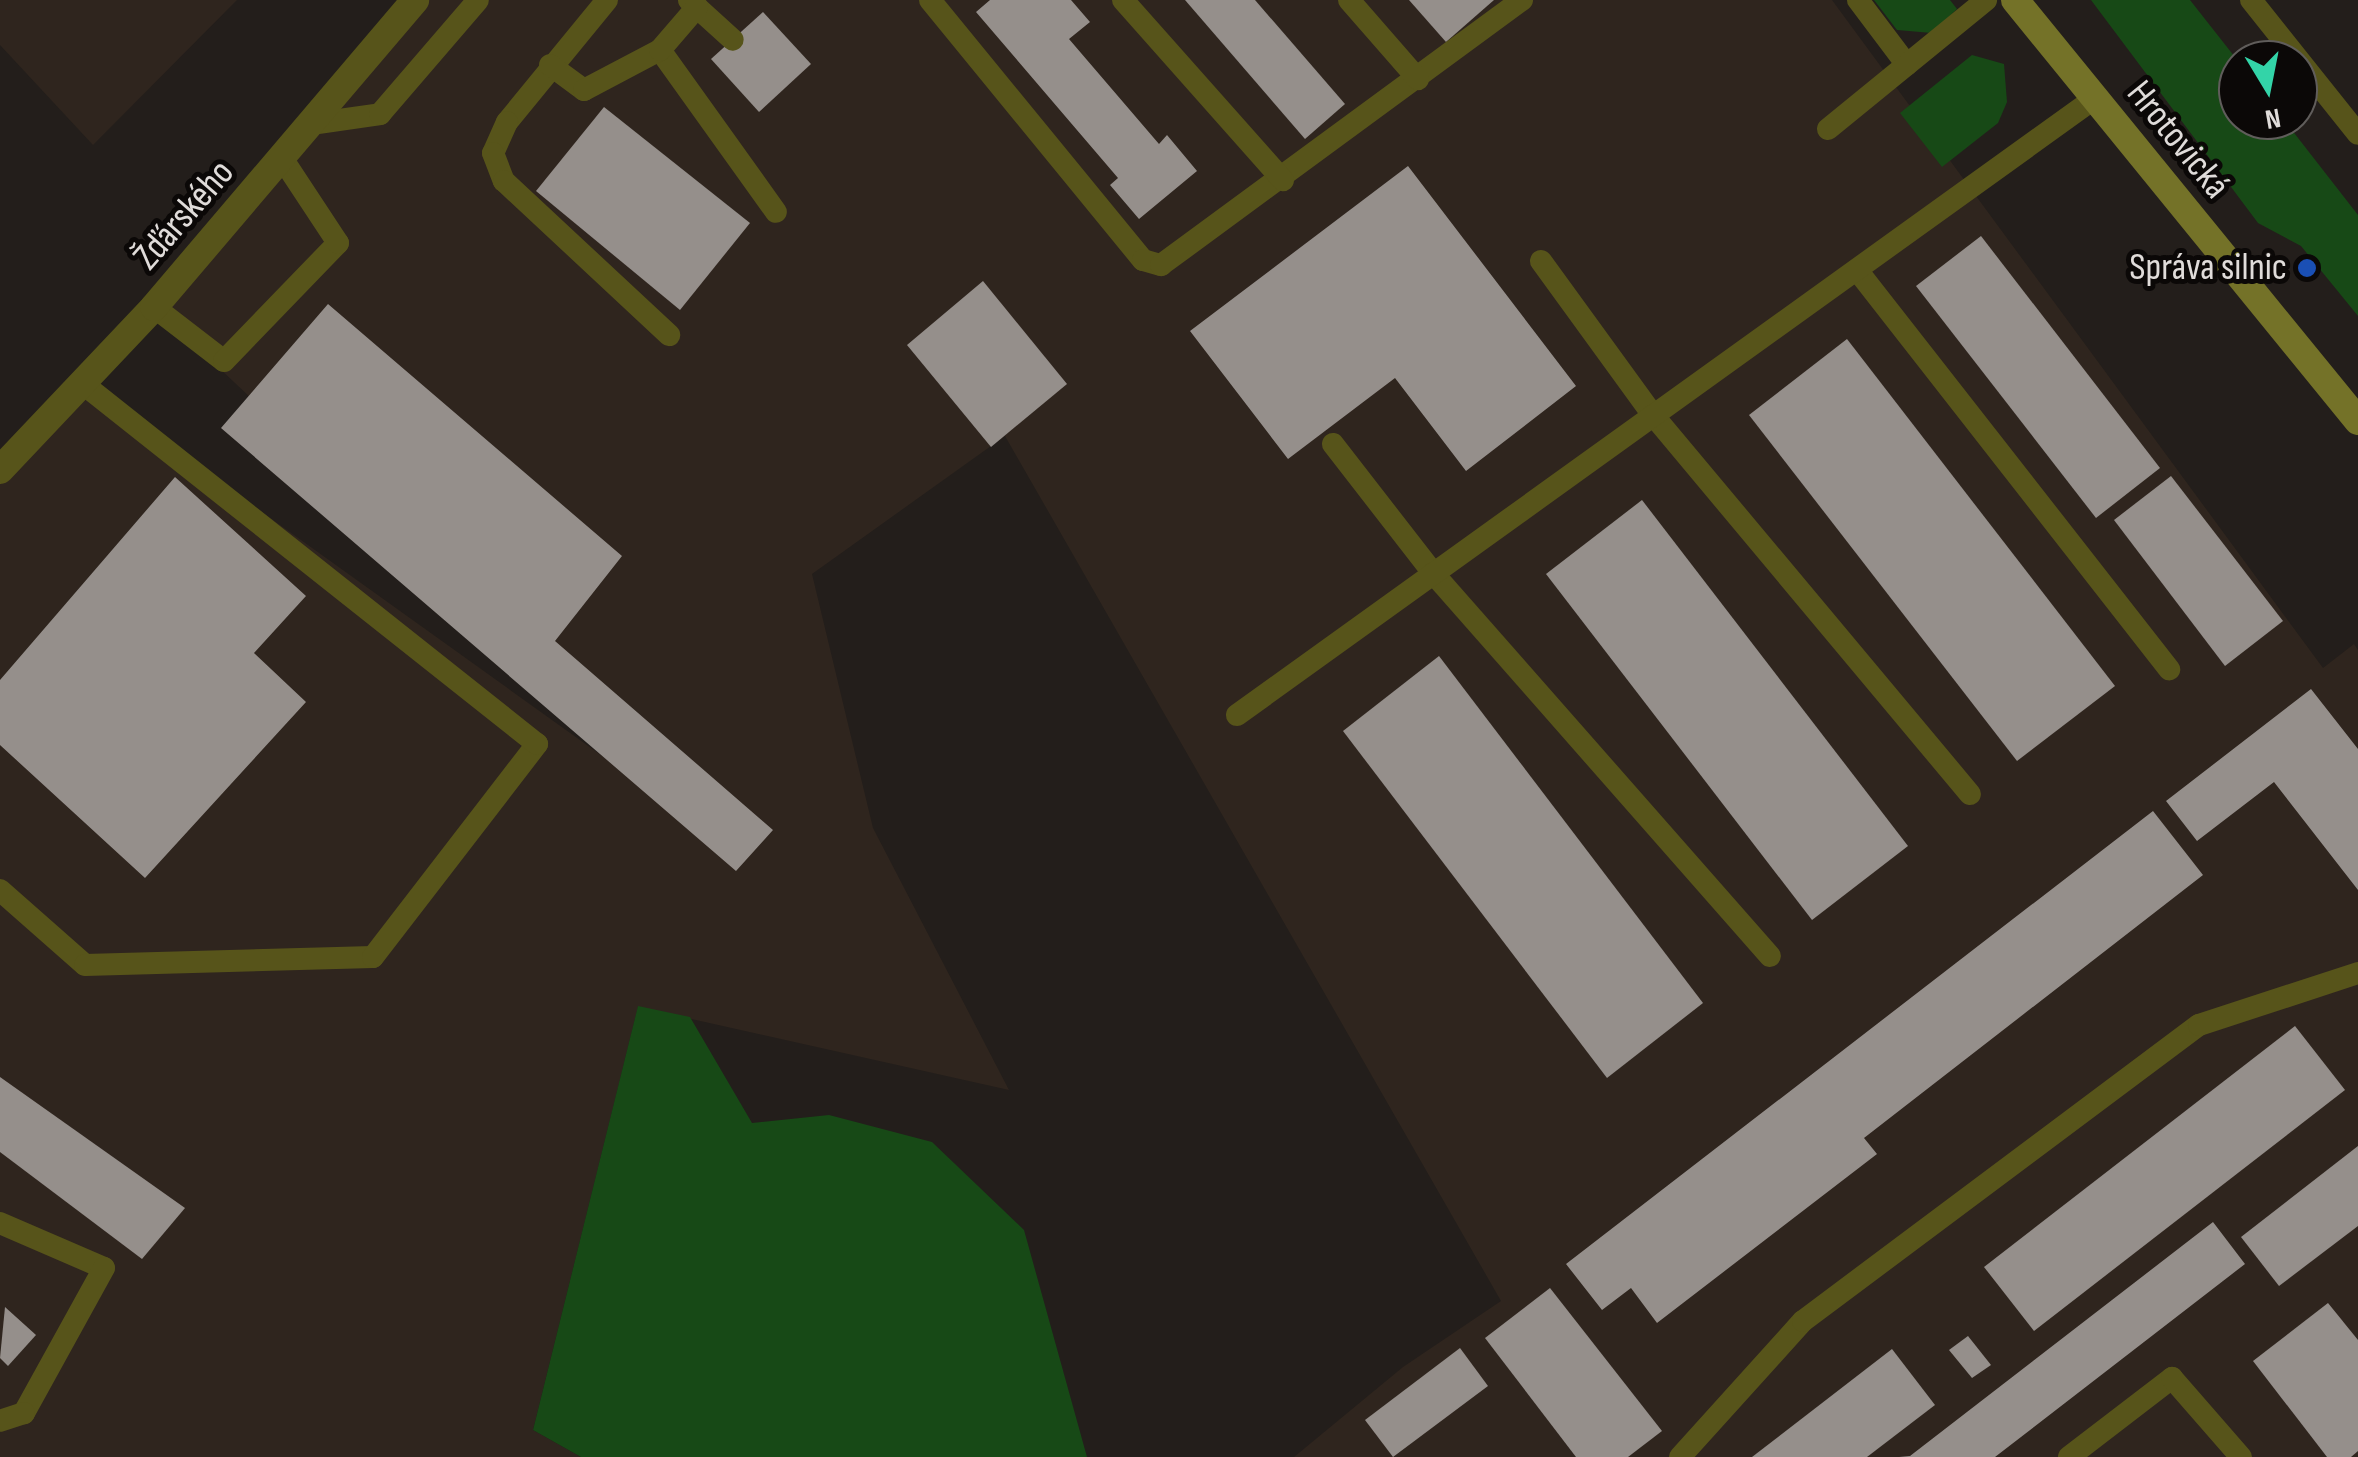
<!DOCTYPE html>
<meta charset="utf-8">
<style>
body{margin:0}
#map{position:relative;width:2358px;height:1457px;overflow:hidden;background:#231e1b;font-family:"Sofia Sans Condensed",sans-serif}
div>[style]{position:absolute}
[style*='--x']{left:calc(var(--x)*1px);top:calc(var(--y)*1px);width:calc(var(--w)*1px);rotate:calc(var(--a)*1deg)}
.built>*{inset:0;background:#2f251e}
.green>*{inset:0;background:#174916}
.building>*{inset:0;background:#958f8b}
.service>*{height:22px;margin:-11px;padding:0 11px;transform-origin:11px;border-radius:11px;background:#57541a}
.minor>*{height:28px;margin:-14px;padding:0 14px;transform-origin:14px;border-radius:14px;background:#57541a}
.secondary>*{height:28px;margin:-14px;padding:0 14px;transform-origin:14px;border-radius:14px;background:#747228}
.dots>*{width:28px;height:28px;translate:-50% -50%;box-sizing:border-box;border:5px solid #0b0807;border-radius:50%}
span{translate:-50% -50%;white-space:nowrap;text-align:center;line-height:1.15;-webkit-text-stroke:10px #0b0807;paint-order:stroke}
.street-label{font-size:38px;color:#e0dcda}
.poi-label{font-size:38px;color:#e0dcda}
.right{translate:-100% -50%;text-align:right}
.north{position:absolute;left:2218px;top:40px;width:100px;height:100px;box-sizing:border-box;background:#0b0807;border:2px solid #605d5b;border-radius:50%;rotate:170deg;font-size:28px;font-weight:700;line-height:40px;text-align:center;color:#e0dcda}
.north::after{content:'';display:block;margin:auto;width:35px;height:45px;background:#33d4a8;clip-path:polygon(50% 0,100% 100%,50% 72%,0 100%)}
</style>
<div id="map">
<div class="built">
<i style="clip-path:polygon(0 0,237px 0,93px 145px,0 45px)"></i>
<i style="clip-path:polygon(415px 0,1832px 0,2323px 668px,2354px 644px,2358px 650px,2358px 1457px,1294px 1457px,1403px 1367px,1501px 1301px,1005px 436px,812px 574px,873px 828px,1009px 1090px,638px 1007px,533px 1430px,581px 1457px,0 1457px,0 470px,82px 383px,732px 849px,154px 307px)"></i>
</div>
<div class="green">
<i style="clip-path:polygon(1874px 0,1950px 0,1957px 9px,1932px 33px,1897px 30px)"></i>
<i style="clip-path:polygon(2091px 0,2190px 0,2238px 61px,2238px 120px,2284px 120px,2358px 215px,2358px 316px,2301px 246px,2258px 223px)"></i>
<i style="clip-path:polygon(1972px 55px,2004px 64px,2007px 102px,1998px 123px,1942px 167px,1900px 113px)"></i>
<i style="clip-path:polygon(638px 1006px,690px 1017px,752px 1123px,829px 1115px,932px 1142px,1024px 1230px,1087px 1457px,581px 1457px,533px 1430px)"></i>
</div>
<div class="building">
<i style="clip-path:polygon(990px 0,1071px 0,1090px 22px,1069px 39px,1159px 144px,1167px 135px,1197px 171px,1139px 219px,1110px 185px,1118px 178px,976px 12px)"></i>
<i style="clip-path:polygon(1185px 0,1255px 0,1345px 104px,1305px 139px)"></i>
<i style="clip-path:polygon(1409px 0,1494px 0,1446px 42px)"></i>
<i style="clip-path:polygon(763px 12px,811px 64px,759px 112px,711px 59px)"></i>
<i style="clip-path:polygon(604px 107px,750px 223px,680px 310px,536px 191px)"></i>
<i style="clip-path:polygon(1408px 166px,1576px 386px,1466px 471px,1395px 378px,1288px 459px,1190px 331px)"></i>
<i style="clip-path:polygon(1981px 236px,2160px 468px,2096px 518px,1916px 286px)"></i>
<i style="clip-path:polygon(983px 281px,1067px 384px,991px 447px,907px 345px)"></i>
<i style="clip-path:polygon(328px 304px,622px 556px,555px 641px,773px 830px,736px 871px,221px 428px)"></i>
<i style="clip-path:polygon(1847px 339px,2115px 686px,2017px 761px,1749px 415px)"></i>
<i style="clip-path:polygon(2171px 476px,2283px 621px,2225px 666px,2114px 520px)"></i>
<i style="clip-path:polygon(175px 477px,306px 596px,254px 653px,306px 702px,145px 878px,0 745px,0 680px)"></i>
<i style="clip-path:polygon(1642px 500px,1908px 846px,1812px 920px,1546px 574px)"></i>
<i style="clip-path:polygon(1439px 656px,1703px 1003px,1607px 1078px,1343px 731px)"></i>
<i style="clip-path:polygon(2311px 689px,2358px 749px,2358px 890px,2274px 782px,2197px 841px,2166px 801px)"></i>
<i style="clip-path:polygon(2153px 811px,2203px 875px,1864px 1138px,1877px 1154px,1657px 1323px,1631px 1288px,1602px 1310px,1566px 1264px)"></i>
<i style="clip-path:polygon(2295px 1026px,2345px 1090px,2034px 1331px,1984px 1267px)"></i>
<i style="clip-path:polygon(0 1077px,185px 1208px,142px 1259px,0 1152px)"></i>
<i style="clip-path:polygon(2358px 1146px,2358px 1226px,2279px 1286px,2241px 1237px)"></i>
<i style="clip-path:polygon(2213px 1222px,2245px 1264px,1995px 1457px,1899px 1457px,1910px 1456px)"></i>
<i style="clip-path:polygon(1550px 1288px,1662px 1431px,1628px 1457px,1576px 1457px,1485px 1338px)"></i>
<i style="clip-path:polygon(2328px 1303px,2358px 1340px,2358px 1451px,2351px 1457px,2327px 1457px,2253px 1361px)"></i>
<i style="clip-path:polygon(5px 1307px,36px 1335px,8px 1366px,0 1358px)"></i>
<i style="clip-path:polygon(1968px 1336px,1991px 1365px,1972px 1378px,1949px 1350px)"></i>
<i style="clip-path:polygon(1460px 1348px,1488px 1386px,1393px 1457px,1365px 1420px)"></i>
<i style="clip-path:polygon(1892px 1349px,1935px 1405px,1867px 1457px,1752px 1457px)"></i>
</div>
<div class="service">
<i style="--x:607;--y:0;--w:158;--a:129.3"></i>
<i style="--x:507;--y:122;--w:34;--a:114"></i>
<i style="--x:493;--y:153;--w:30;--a:69"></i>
<i style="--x:504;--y:181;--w:226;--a:43"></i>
<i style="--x:689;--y:0;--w:59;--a:42.3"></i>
<i style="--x:930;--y:0;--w:336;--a:50.7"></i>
<i style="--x:1143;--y:260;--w:19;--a:16"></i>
<i style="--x:1161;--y:265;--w:448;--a:-36.3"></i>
<i style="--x:1123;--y:0;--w:241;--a:48.4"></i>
<i style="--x:1349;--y:0;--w:105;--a:48.9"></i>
<i style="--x:1858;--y:0;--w:81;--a:53"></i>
<i style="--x:2251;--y:0;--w:171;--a:51.4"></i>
<i style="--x:660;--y:50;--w:199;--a:54.4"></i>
<i style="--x:550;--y:65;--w:42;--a:36.3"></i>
<i style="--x:584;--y:90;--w:86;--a:-27.8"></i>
<i style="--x:660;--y:50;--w:57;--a:-49.3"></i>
<i style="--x:311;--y:124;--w:70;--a:-8.2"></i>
<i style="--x:380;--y:114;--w:150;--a:-49.3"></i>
<i style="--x:1828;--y:129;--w:204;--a:-39.2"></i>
<i style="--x:1541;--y:261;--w:190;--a:54"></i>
<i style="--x:1653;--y:415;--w:494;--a:50.1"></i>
<i style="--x:1857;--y:270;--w:507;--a:51.98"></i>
<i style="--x:154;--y:307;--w:88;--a:37.6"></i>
<i style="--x:224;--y:361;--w:164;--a:-46"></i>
<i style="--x:338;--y:243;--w:102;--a:-123.4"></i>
<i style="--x:1333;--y:444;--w:163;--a:52.2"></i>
<i style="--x:1433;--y:573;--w:510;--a:48.66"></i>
<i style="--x:1237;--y:715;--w:1057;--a:-35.72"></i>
<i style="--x:0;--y:890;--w:113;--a:41.4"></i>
<i style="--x:85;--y:965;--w:288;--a:-1.6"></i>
<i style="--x:373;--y:957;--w:269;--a:-52.4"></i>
<i style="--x:537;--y:744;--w:581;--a:-141.57"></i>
<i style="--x:0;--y:1223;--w:113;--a:23.4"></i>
<i style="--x:104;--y:1268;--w:166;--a:118.9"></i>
<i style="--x:24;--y:1413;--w:25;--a:162"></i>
<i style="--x:1680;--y:1457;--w:183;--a:-47.9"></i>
<i style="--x:1803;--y:1321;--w:494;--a:-36.8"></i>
<i style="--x:2199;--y:1025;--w:167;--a:-18.1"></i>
<i style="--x:2069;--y:1457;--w:130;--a:-37.5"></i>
<i style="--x:2172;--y:1378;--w:105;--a:48.9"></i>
</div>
<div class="minor">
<i style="--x:0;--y:470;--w:224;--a:-46.6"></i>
<i style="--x:154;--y:307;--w:403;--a:-49.6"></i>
</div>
<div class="secondary">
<i style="--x:2015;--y:0;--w:543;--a:50.83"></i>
</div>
<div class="dots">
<i style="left:2307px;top:268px;background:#1a4fb4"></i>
</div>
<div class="street-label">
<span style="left:2178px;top:140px;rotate:51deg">Hrotovická</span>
<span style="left:184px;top:215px;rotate:-49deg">Žďárského</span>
</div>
<div class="poi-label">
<span class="right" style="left:2287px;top:268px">Správa silnic</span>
</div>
<div class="north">N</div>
</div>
